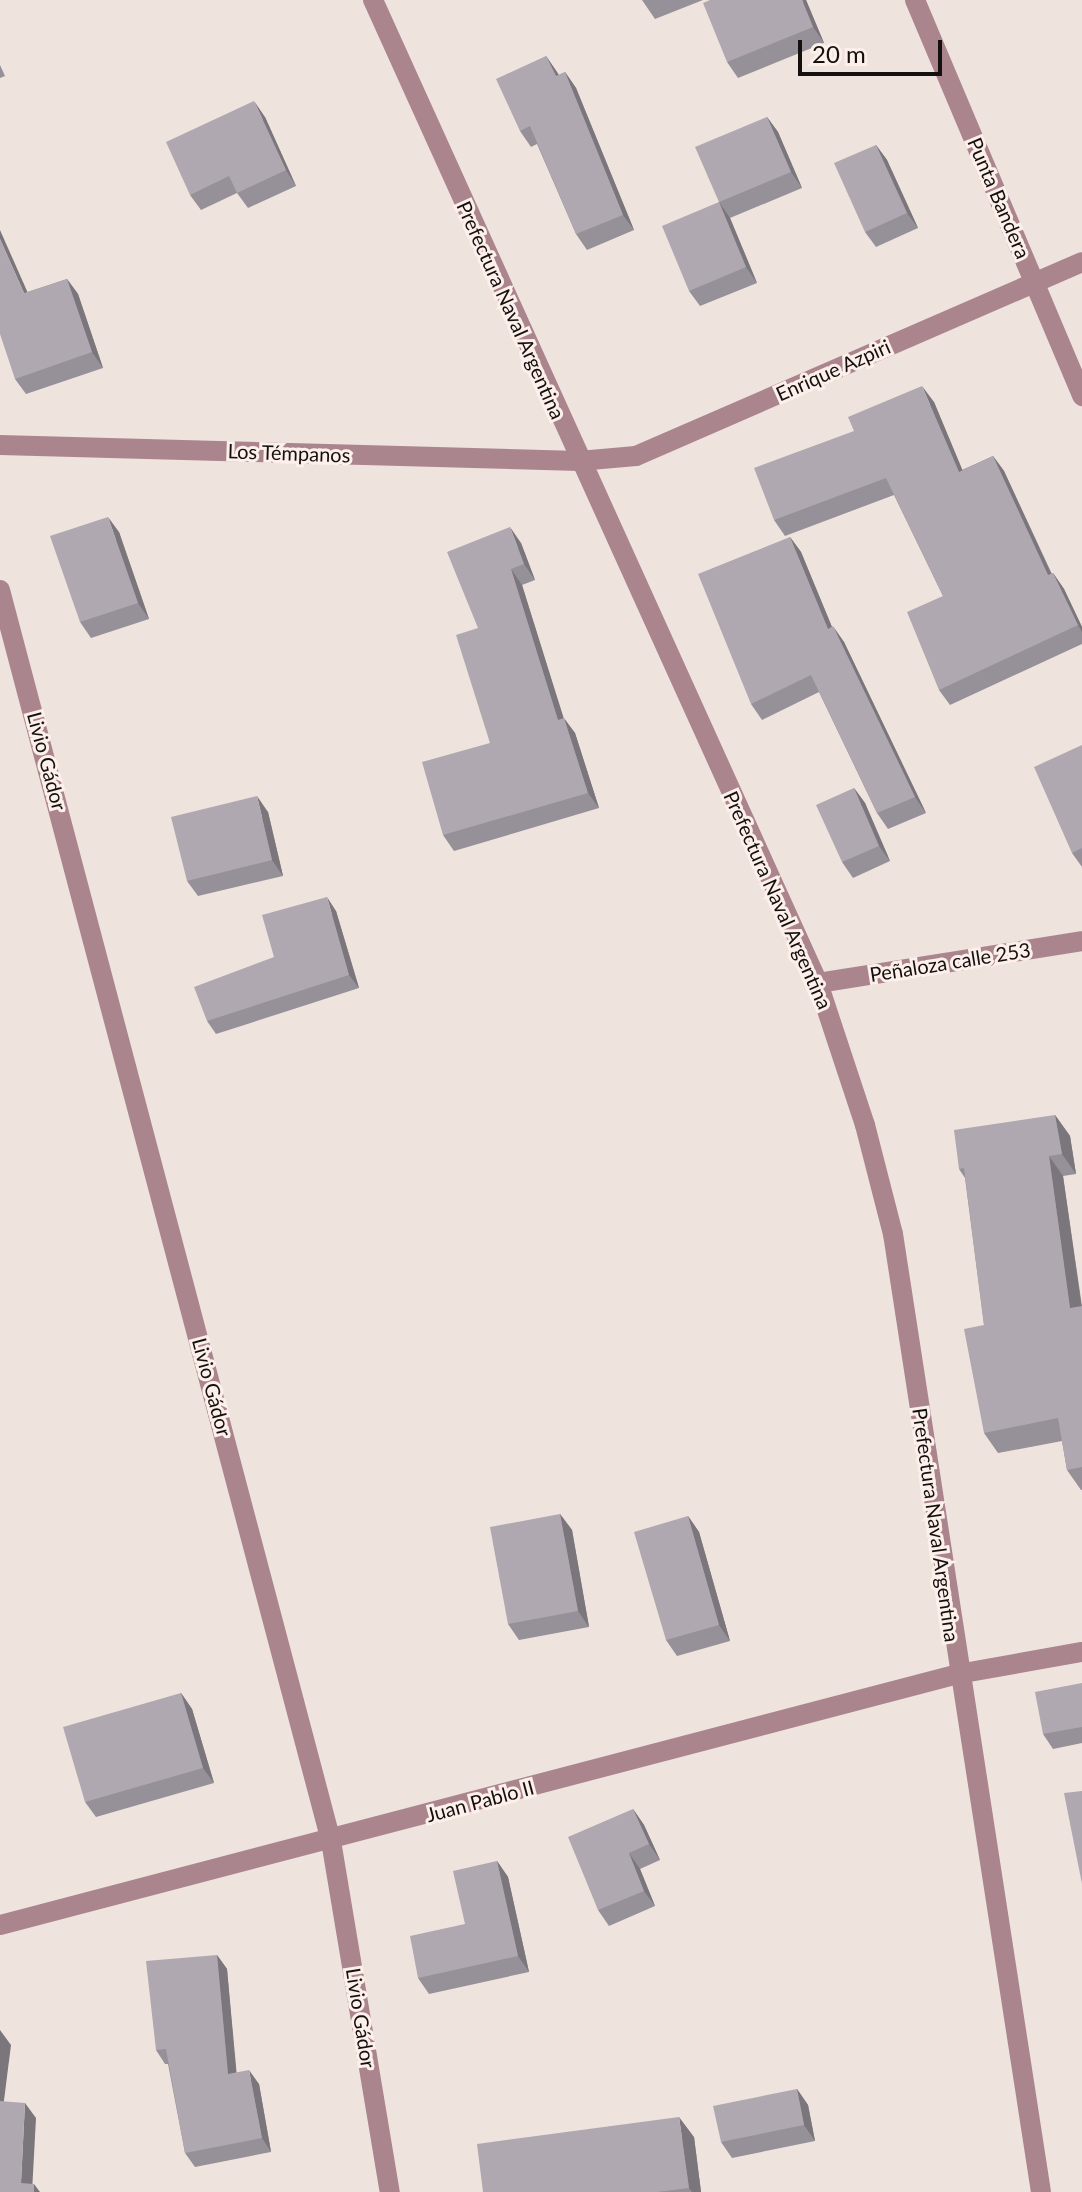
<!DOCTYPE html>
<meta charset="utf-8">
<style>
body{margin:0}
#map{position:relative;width:1082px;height:2192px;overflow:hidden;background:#efe3de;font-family:Lato,sans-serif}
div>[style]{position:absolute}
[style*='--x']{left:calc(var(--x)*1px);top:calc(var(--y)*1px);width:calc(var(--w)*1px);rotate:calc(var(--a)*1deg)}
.street>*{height:20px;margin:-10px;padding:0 10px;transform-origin:10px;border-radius:10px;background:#ab858d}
.wall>*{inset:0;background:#969098}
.shaded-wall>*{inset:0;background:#7a767c}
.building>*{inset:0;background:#afa8b1}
span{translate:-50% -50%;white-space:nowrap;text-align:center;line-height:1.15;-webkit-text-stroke:6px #fdf0eb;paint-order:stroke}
.street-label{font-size:20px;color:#14100f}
.scale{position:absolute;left:798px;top:40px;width:144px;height:36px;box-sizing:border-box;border:4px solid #14100f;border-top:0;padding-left:10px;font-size:24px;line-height:28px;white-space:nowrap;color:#14100f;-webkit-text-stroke:6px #fdf0eb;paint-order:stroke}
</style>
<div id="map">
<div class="street">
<i style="--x:373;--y:0;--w:1079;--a:65.64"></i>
<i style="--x:818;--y:983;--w:150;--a:71.7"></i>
<i style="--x:865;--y:1125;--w:113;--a:75.6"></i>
<i style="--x:893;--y:1234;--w:969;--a:81.22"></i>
<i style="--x:915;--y:0;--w:430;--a:67.1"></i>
<i style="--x:0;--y:445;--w:579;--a:1.58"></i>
<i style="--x:579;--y:461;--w:57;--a:-5"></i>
<i style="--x:636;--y:456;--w:486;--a:-23.5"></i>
<i style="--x:0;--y:590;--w:1294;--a:75.18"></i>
<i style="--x:331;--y:1841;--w:356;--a:80.5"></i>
<i style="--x:818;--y:983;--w:267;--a:-9"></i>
<i style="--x:0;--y:1925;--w:990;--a:-14.68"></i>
<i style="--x:958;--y:1674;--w:126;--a:-10.1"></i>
</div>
<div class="wall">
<i style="clip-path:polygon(642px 0,703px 0,655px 19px)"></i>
<i style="clip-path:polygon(806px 0,824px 43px,738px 78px,727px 62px)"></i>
<i style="clip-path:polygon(546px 56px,559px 75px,565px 72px,576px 88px,634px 230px,587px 250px,576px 234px,537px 144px,531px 147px,520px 131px)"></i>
<i style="clip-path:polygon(0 65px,5px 76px,0 78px)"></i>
<i style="clip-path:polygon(265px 117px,296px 186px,248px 208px,237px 193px,201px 210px,190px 195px)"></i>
<i style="clip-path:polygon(767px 117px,778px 132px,802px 188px,730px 218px,757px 283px,700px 306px,689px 291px,719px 202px)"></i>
<i style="clip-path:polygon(876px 145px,887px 160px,918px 228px,876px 247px,865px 232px)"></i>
<i style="clip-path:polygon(67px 279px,78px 294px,103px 368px,26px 394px,15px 379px,28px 292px)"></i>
<i style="clip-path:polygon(934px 402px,962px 470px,993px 456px,1004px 471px,1052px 574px,1053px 573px,1064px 589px,1082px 627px,1082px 644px,950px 705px,939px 690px,943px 596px,894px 495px,785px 536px,774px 520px)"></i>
<i style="clip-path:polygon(119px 532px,149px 619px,91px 638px,80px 622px)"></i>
<i style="clip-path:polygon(790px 537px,801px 552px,832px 627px,844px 642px,926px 813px,888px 829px,877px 813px,819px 692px,762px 720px,751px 704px)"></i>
<i style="clip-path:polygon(521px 543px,535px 580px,522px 585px,563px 718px,575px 733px,599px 808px,454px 851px,443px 835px,490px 743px,478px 628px)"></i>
<i style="clip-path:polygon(1082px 745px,1082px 867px,1072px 853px)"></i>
<i style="clip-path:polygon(854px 788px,865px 803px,890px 861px,853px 878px,842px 862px)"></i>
<i style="clip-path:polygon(268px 812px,283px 876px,198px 896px,187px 881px)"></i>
<i style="clip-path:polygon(336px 911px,359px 988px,216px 1034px,207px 1021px,274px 957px)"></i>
<i style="clip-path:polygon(1055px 1115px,1070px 1136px,1076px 1174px,1063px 1176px,1082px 1306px,1082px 1490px,1081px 1490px,1067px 1470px,1062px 1441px,998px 1453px,984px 1433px,984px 1325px,965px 1178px,959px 1169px)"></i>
<i style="clip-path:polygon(560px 1514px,572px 1530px,589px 1627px,519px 1640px,508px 1624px)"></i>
<i style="clip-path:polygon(688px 1516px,699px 1532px,730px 1641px,677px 1656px,666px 1640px)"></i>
<i style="clip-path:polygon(1082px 1683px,1082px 1743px,1053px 1749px,1043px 1734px)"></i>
<i style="clip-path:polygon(181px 1693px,192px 1709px,214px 1783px,96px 1817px,85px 1802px)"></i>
<i style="clip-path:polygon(633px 1809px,644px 1825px,660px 1860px,640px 1869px,655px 1906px,609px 1926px,598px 1910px)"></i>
<i style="clip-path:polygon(497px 1861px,508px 1877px,529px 1972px,429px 1994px,418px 1978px,465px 1924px)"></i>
<i style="clip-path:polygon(217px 1955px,227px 1969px,236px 2073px,259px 2084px,271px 2152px,195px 2167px,185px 2153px,168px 2064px,165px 2064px,156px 2050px)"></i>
<i style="clip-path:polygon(797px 2089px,808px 2105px,815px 2141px,732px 2158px,721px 2142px)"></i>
<i style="clip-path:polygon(694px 2137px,701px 2192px,483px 2192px)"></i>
</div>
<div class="shaded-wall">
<i style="clip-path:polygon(802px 0,806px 0,824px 43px,813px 27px)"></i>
<i style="clip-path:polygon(546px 56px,557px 72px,567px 92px,556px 76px)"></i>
<i style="clip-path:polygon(565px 72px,576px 88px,634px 230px,623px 215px)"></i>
<i style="clip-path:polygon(254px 101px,265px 117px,296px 186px,286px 170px)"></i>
<i style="clip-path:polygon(767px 117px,778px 132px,802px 188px,791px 172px)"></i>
<i style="clip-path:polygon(876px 145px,887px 160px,918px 228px,907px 213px)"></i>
<i style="clip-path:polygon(719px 202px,730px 218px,757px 283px,746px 267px)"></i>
<i style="clip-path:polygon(0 230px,35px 309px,24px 293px,0 239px)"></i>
<i style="clip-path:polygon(67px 279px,78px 294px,103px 368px,92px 352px)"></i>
<i style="clip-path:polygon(922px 386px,934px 402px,970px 488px,959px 472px)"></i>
<i style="clip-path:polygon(993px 456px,1004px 471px,1059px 591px,1048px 575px)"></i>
<i style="clip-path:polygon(108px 517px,119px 532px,149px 619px,138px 603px)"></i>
<i style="clip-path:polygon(510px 527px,521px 543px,535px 580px,524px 564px)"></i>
<i style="clip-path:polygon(790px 537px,801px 552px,839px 644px,828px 629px)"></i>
<i style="clip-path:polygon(511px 569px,522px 585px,569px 735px,558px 720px)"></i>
<i style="clip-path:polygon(1053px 573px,1064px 589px,1082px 627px,1082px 632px,1078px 625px)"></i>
<i style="clip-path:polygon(833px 626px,844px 642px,926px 813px,915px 797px)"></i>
<i style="clip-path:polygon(564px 718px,575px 733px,599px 808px,588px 793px)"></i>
<i style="clip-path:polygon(854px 788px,865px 803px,890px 861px,879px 846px)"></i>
<i style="clip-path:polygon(257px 796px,268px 812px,283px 876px,272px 860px)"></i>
<i style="clip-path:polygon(327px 897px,336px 911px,359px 988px,349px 975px)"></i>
<i style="clip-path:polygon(1055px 1115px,1070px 1136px,1076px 1174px,1062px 1154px)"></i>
<i style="clip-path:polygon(1049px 1156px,1063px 1176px,1082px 1310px,1070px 1308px)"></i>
<i style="clip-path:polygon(560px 1514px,572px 1530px,589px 1627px,578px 1611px)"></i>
<i style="clip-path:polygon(688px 1516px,699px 1532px,730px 1641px,719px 1625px)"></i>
<i style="clip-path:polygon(181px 1693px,192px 1709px,214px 1783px,203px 1768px)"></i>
<i style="clip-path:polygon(633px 1809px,644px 1825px,660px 1860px,649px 1844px)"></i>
<i style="clip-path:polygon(629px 1853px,640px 1869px,655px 1906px,644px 1891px)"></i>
<i style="clip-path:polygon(497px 1861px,508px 1877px,529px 1972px,518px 1956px)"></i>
<i style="clip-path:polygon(217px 1955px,227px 1969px,238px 2088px,228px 2074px)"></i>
<i style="clip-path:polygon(0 2030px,11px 2045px,2px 2116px,0 2114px)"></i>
<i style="clip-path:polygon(249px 2070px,259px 2084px,271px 2152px,262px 2138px)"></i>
<i style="clip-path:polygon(797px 2089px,808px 2105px,815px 2141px,804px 2125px)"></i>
<i style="clip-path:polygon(25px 2103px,36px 2118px,32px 2192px,21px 2183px)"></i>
<i style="clip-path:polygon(679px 2117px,694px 2137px,701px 2192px,692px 2192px,689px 2188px)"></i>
<i style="clip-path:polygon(34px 2184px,40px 2192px,34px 2192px)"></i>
</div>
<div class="building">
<i style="clip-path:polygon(710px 0,802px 0,813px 27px,727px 62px,703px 3px)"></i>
<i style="clip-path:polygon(546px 56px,556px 76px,565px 72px,623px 215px,576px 234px,530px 126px,520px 131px,496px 79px)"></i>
<i style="clip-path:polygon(254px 101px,286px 170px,237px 193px,229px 176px,190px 195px,166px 142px)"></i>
<i style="clip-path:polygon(767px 117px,791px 172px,719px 202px,695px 147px)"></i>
<i style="clip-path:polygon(876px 145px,907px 213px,865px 232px,834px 163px)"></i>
<i style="clip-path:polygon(719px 202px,746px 267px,689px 291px,662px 226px)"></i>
<i style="clip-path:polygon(0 239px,24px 293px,67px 279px,92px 352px,15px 379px,0 334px)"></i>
<i style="clip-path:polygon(922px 386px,959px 472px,993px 456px,1048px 575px,1053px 573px,1078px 625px,939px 690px,907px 612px,943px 596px,886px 478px,774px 520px,754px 468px,854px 431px,848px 417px)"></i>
<i style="clip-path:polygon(108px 517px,138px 603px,80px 622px,50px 536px)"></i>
<i style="clip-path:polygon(510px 527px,524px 564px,511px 569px,558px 720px,564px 718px,588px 793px,443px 835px,422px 762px,490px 743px,456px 635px,478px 628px,447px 552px)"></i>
<i style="clip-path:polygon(790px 537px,828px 629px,833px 626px,915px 797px,877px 813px,811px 675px,751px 704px,698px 574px)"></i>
<i style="clip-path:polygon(1082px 745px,1082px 848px,1072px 853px,1034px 767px)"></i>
<i style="clip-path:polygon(854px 788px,879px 846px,842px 862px,816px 805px)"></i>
<i style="clip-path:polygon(257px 796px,272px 860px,187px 881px,171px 817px)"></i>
<i style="clip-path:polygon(327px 897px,349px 975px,207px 1021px,194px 987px,274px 957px,262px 915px)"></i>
<i style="clip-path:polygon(1055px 1115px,1062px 1154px,1049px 1156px,1070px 1308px,1082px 1306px,1082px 1467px,1067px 1470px,1058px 1418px,984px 1433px,964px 1329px,984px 1325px,964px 1168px,959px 1169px,954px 1130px)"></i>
<i style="clip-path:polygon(560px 1514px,578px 1611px,508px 1624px,490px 1527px)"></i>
<i style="clip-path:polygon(688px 1516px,719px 1625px,666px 1640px,634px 1532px)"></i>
<i style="clip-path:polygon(1082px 1683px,1082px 1727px,1043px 1734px,1035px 1692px)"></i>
<i style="clip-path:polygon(181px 1693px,203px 1768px,85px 1802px,63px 1727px)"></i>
<i style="clip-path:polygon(1082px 1791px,1082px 1884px,1064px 1793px)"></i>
<i style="clip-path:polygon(633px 1809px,649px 1844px,629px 1853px,644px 1891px,598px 1910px,568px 1837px)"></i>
<i style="clip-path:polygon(497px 1861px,518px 1956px,418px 1978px,410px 1936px,465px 1924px,453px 1871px)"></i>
<i style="clip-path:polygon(217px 1955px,228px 2074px,249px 2070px,262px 2138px,185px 2153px,166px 2049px,156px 2050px,146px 1961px)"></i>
<i style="clip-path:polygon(797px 2089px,804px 2125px,721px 2142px,713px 2106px)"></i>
<i style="clip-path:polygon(0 2101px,25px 2103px,21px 2183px,34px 2184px,34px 2192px,0 2192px)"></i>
<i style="clip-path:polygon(679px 2117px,689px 2188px,657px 2192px,483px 2192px,477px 2144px)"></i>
</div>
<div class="street-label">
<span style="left:999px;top:198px;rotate:67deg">Punta Bandera</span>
<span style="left:511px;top:310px;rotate:66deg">Prefectura Naval Argentina</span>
<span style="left:833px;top:370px;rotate:-24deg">Enrique Azpiri</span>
<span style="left:289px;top:453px;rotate:2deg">Los Témpanos</span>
<span style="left:47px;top:761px;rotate:75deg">Livio Gádor</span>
<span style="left:778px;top:900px;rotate:66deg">Prefectura Naval Argentina</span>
<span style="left:950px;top:962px;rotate:-9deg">Peñaloza calle 253</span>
<span style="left:212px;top:1387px;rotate:75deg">Livio Gádor</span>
<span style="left:936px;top:1525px;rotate:82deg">Prefectura Naval Argentina</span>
<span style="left:480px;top:1801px;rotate:-15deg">Juan Pablo II</span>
<span style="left:361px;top:2018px;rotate:81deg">Livio Gádor</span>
</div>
<div class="scale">20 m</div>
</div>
